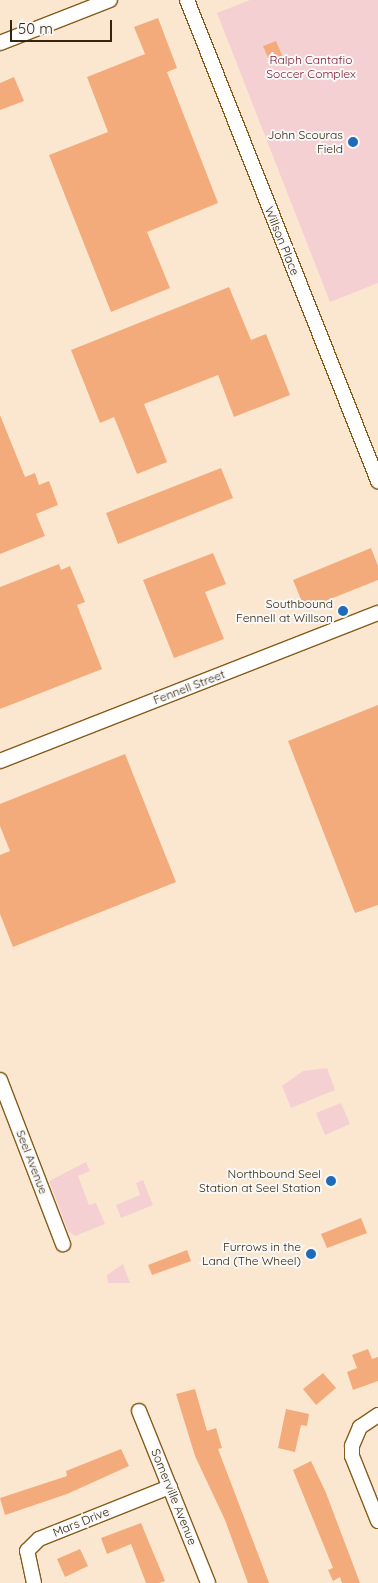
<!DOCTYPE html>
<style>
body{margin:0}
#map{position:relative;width:378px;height:1583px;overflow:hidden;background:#fbe7cf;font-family:Quicksand,sans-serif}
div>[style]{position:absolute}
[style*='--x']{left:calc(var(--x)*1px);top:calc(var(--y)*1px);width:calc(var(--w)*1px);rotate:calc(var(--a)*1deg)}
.green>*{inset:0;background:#f5d0d3}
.building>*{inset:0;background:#f4ab7b}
.roads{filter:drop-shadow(1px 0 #865c1b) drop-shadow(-1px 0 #865c1b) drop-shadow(0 1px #865c1b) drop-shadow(0 -1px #865c1b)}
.street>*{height:14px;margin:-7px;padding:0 7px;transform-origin:7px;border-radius:7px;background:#fff}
.dots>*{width:14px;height:14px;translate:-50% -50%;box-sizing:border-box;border:2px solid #f8f8f8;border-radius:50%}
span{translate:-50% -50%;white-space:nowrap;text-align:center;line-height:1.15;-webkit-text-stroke:4px #f8f8f8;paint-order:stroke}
.park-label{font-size:12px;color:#811a31}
.poi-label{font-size:12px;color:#352409}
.right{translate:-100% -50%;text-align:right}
.street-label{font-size:12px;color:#352409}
.scale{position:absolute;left:10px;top:20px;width:102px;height:22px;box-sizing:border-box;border:2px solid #352409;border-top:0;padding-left:6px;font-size:15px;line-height:18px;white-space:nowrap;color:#352409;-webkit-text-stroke:4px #f8f8f8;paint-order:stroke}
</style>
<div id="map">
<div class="green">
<i style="clip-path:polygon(250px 0,378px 0,378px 283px,330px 302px,217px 13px)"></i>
<i style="clip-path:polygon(327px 1068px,335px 1090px,291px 1108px,282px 1086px,303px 1071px)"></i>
<i style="clip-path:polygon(341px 1103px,350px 1124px,325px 1135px,316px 1113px)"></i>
<i style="clip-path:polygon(86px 1162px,90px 1171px,78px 1176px,89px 1205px,96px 1203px,105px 1224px,75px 1236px,68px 1231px,49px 1181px)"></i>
<i style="clip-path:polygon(143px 1180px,153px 1205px,121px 1218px,116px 1205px,140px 1195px,136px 1183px)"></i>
<i style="clip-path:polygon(123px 1264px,130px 1283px,108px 1283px,107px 1275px)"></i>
</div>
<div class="building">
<i style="clip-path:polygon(158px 18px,177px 68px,167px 72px,218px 203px,147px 232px,170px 288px,111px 312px,49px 155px,108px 132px,87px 77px,145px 54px,134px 27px)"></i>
<i style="clip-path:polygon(276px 41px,284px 60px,271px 65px,263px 46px)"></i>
<i style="clip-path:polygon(14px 77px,24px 101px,0 110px,0 83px)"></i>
<i style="clip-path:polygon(229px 287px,251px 340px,266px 334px,290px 395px,234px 417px,218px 375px,144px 404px,167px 462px,137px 474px,114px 417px,100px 423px,71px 350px)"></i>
<i style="clip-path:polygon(0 415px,25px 477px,35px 473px,39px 485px,49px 481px,58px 505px,36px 514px,45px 536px,0 554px)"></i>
<i style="clip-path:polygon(221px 468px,233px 498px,118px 544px,106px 513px)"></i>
<i style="clip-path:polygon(371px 548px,378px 566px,378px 580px,305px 609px,293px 580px)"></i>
<i style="clip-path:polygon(213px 553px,226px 584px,205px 592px,224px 639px,174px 658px,143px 580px)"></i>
<i style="clip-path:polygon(59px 564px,61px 570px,70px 566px,85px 602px,77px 605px,102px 669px,0 709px,0 587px)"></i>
<i style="clip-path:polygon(378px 705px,378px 905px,355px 913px,288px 741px)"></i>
<i style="clip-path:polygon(125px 754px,176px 882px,13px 947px,0 914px,0 855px,10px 851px,0 826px,0 804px)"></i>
<i style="clip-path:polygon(361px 1218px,367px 1233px,327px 1248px,321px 1234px)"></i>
<i style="clip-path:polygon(187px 1250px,191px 1261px,152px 1275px,148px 1265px)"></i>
<i style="clip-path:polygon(368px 1349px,372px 1359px,378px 1357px,378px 1381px,353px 1390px,347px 1372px,357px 1368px,352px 1355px)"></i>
<i style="clip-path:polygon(323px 1373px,336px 1388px,316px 1405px,303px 1389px)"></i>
<i style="clip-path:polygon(195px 1389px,207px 1431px,216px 1428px,222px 1448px,218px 1449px,269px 1583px,248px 1583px,225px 1520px,195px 1456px,176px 1394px)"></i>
<i style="clip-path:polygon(286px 1409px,309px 1414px,307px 1426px,301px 1425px,295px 1452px,278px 1448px)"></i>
<i style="clip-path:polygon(121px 1449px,129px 1466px,67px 1494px,5px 1515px,0 1498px,67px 1476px,66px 1471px)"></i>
<i style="clip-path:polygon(311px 1461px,326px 1493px,360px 1583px,342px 1583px,340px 1577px,333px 1581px,328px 1570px,333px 1568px,293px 1470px)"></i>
<i style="clip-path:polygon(141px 1523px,165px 1581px,159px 1583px,146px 1583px,131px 1544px,107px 1554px,101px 1538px)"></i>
<i style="clip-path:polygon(80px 1549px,88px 1566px,65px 1577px,57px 1559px)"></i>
</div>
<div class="roads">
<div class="street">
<i style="--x:187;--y:0;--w:518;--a:68.34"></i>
<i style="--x:0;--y:43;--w:118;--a:-21.4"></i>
<i style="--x:0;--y:761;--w:406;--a:-21.4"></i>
<i style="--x:0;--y:1080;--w:176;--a:69"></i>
<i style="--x:139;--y:1411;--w:185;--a:68.1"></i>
<i style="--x:378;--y:1415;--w:22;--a:146"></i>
<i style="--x:360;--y:1427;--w:21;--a:113"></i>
<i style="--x:352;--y:1446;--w:10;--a:90"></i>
<i style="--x:352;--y:1456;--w:70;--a:68.2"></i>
<i style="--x:34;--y:1583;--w:33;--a:-102"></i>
<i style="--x:27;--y:1551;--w:17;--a:-45"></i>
<i style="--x:39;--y:1539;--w:141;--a:-21.7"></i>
</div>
</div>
<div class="dots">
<i style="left:353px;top:142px;background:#1f6ab9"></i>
<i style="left:343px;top:611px;background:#1f6ab9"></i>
<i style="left:331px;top:1181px;background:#1f6ab9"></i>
<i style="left:311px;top:1254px;background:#1f6ab9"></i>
</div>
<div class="park-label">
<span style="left:311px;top:67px">Ralph Cantafio<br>Soccer Complex</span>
</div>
<div class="poi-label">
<span class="right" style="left:343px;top:142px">John Scouras<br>Field</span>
<span class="right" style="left:333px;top:611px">Southbound<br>Fennell at Willson</span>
<span class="right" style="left:321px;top:1181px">Northbound Seel<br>Station at Seel Station</span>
<span class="right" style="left:301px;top:1254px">Furrows in the<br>Land (The Wheel)</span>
</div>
<div class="street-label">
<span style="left:282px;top:241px;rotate:68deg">Willson Place</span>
<span style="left:189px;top:687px;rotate:-21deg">Fennell Street</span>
<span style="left:32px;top:1162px;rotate:69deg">Seel Avenue</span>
<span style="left:174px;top:1497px;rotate:68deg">Somerville Avenue</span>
<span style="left:81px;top:1522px;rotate:-22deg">Mars Drive</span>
</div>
<div class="scale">50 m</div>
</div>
